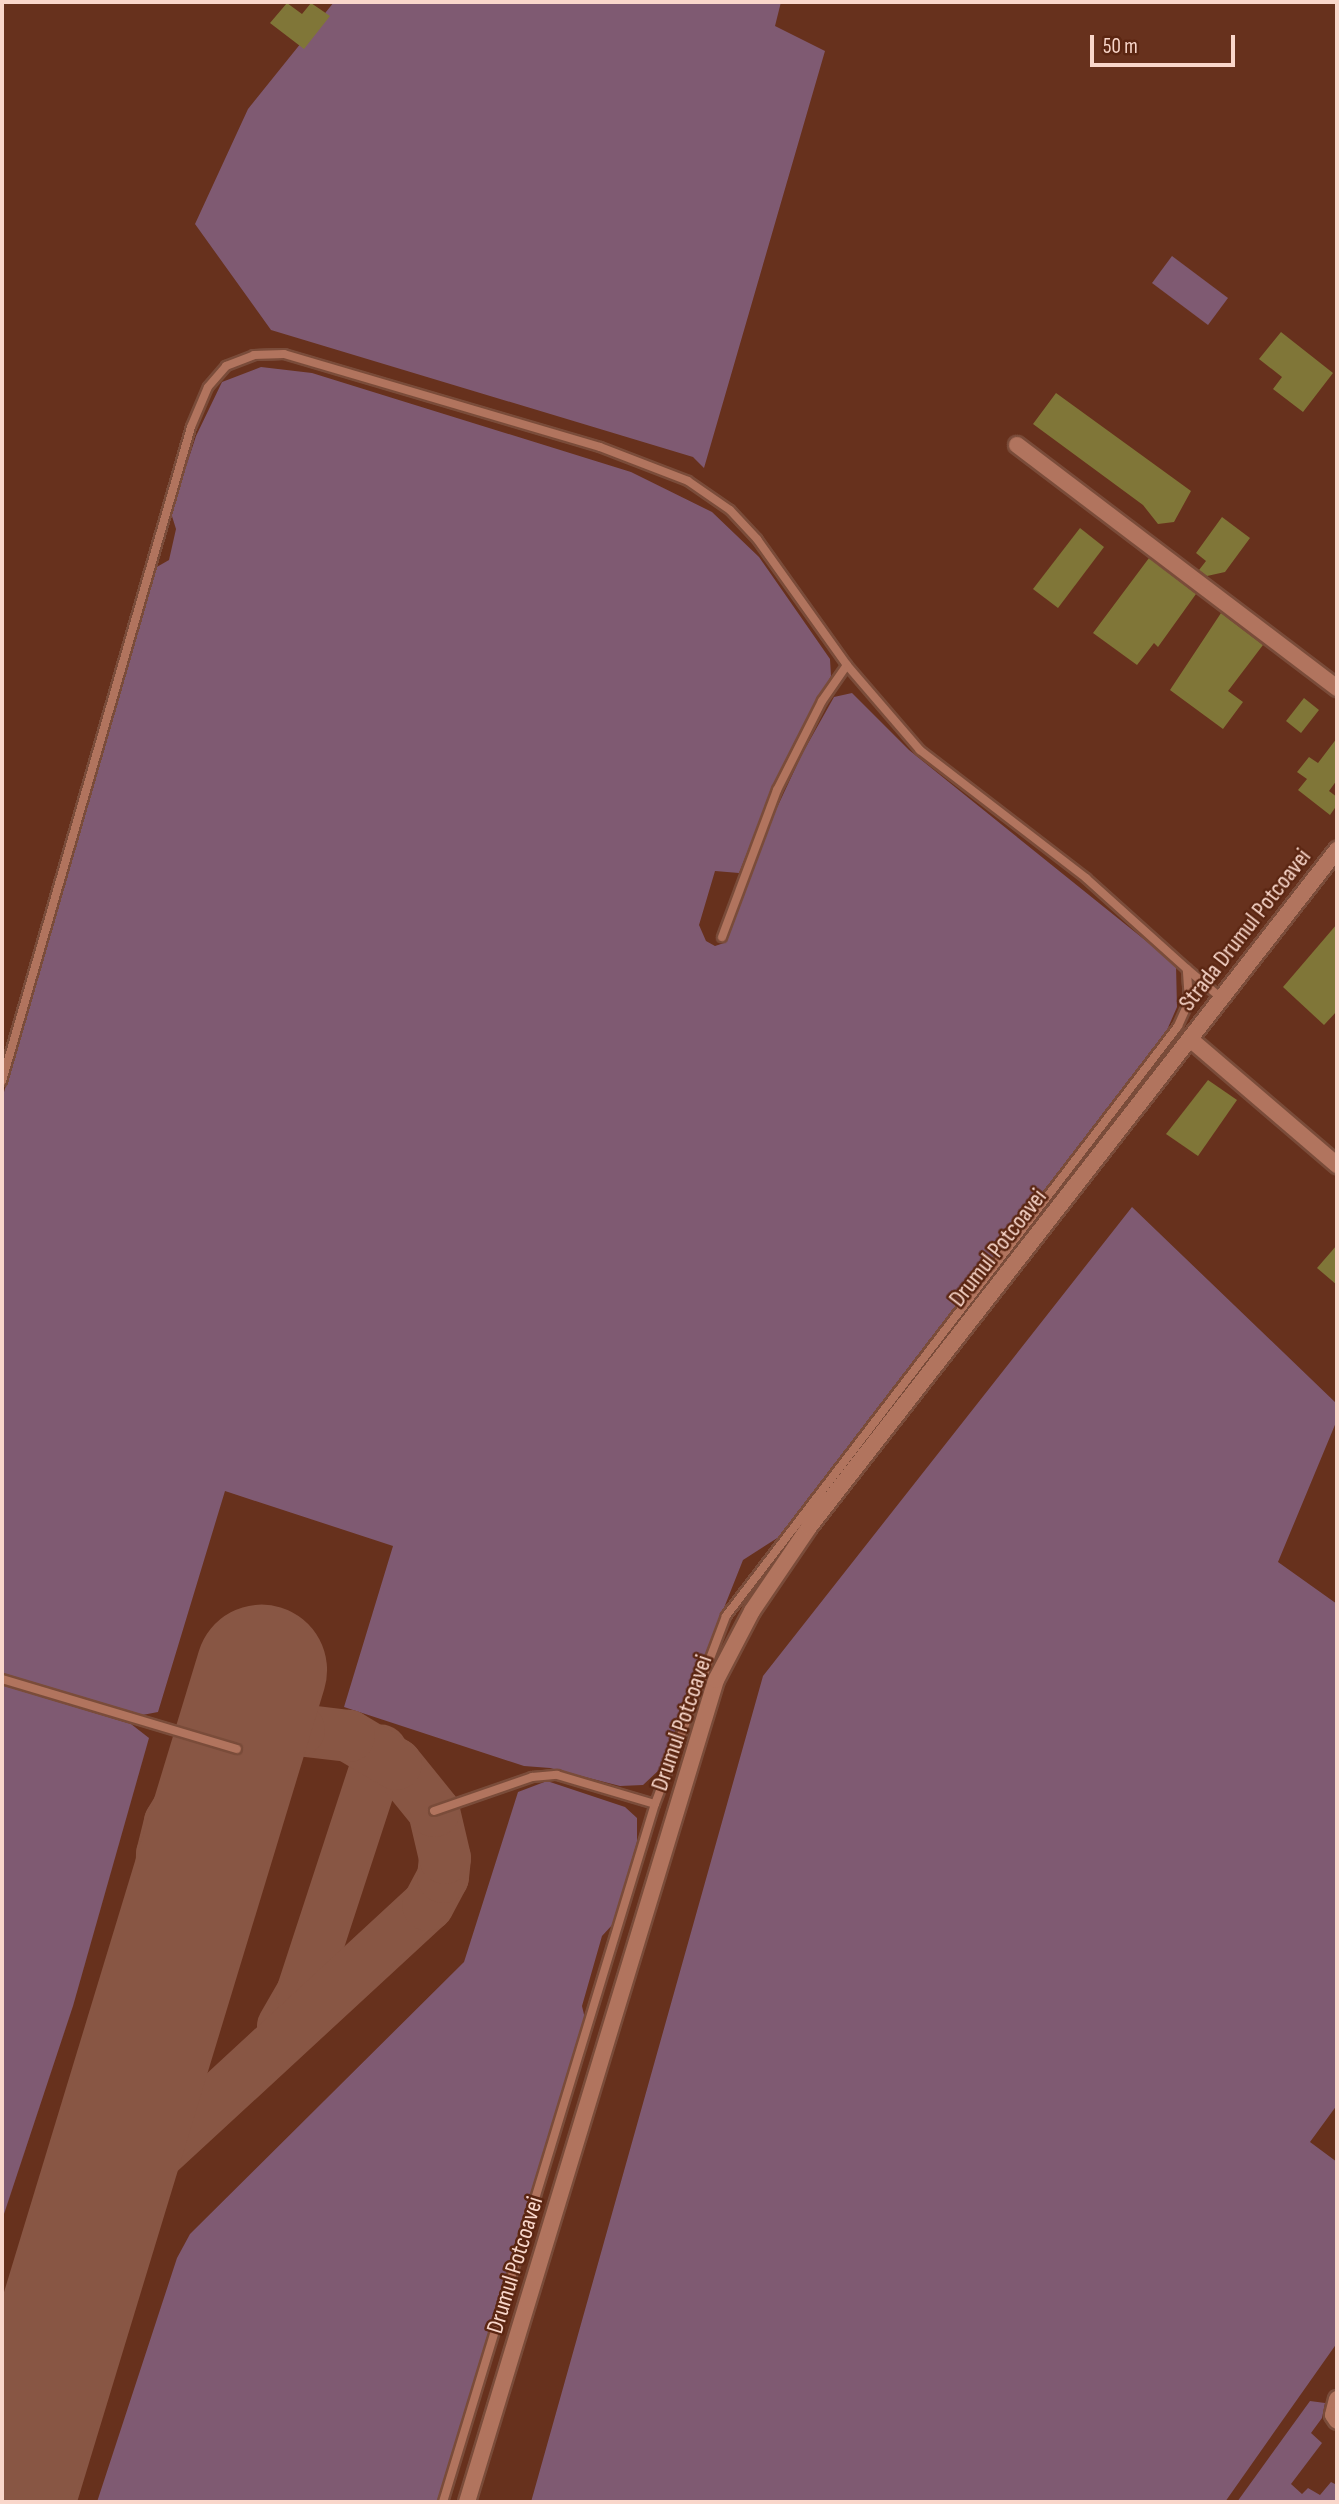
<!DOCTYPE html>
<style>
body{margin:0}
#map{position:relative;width:1339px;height:2504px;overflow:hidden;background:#67311d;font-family:"Sofia Sans Condensed",sans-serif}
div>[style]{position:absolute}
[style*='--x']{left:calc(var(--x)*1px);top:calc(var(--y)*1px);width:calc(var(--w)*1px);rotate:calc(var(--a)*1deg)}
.green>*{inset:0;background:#7f5a72}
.taxiway>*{height:52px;margin:-26px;padding:0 26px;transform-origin:26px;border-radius:26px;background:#885644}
.runway>*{height:131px;margin:-65.5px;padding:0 65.5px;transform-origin:65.5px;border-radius:65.5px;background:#885644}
.building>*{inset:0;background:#807638}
.roads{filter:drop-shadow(2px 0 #7a4c3a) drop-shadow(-2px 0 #7a4c3a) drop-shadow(0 2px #7a4c3a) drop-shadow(0 -2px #7a4c3a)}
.service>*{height:8px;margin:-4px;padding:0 4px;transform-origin:4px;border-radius:4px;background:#b1745e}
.minor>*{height:16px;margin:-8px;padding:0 8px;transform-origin:8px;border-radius:8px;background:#b1745e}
span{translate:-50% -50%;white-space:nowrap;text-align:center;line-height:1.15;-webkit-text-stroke:5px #5b2612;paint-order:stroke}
.street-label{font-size:24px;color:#f9d7cb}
.frame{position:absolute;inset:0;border:4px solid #f9d7cb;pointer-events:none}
.scale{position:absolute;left:1090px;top:35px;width:145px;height:32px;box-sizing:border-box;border:4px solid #f9d7cb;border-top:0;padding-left:9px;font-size:21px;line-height:24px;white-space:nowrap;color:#f9d7cb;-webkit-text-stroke:5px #5b2612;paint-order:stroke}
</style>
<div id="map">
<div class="green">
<i style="clip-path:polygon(334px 2px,781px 2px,775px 26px,825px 51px,704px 468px,693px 457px,271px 330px,195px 224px,248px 109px)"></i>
<i style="clip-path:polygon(1172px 256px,1228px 298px,1208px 325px,1152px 283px)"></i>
<i style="clip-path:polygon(261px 367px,312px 373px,631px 472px,712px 512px,759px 557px,830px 659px,831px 676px,775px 783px,739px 873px,715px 871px,699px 925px,706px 941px,715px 946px,724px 943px,753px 859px,802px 754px,834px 697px,852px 693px,909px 750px,1176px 965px,1177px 1007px,1167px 1030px,782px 1535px,743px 1560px,660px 1769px,643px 1785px,620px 1786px,550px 1768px,524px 1766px,344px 1707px,393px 1546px,225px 1491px,158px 1712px,137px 1716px,2px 1675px,2px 1099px,155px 568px,169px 560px,176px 529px,171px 513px,196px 436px,222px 382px)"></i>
<i style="clip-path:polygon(1132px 1207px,1337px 1404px,1337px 1420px,1278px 1562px,1337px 1604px,1337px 2105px,1310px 2142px,1337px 2162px,1337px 2343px,1225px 2502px,531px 2502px,763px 1676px)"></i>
<i style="clip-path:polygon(2px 1685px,131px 1724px,149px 1738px,73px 2006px,2px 2220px)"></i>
<i style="clip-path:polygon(547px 1781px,625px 1807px,637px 1818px,637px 1842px,613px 1924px,602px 1936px,582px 2006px,586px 2023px,439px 2502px,97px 2502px,177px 2258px,190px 2234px,464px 1962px,518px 1792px)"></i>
<i style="clip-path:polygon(1310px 2401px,1325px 2403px,1322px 2418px,1311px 2433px,1322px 2443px,1291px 2484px,1302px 2494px,1308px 2488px,1320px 2495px,1331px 2482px,1337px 2485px,1337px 2502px,1237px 2502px)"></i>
</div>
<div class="taxiway">
<i style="--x:283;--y:2026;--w:38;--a:-60"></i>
<i style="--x:302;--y:1993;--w:255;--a:-71.9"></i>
<i style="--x:83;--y:2256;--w:112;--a:-55.2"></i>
<i style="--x:147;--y:2164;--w:382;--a:-42.7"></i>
<i style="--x:428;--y:1905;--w:32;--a:-62"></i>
<i style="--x:443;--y:1877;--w:19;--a:-84"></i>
<i style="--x:445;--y:1858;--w:48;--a:-103.2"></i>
<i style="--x:434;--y:1811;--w:60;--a:-129"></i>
<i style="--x:396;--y:1764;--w:55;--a:-149.2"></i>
<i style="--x:349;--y:1736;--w:50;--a:-173.2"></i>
<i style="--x:299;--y:1730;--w:41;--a:170.1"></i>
<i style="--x:259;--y:1737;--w:50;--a:152.4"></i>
<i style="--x:215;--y:1760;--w:30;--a:134"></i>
<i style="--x:194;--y:1782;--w:47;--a:121"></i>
<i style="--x:170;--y:1822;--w:33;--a:104"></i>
<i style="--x:162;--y:1854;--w:35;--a:92"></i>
<i style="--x:161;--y:1889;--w:58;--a:74.1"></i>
</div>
<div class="runway">
<i style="--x:8;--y:2502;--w:870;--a:-73.09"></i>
</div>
<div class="building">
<i style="clip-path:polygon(287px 3px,302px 14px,311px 3px,330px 16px,304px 49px,270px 23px)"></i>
<i style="clip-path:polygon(1281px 332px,1333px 373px,1303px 412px,1273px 389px,1282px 377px,1259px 359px)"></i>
<i style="clip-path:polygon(1056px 393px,1191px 491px,1174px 522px,1158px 524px,1143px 505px,1033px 424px)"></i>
<i style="clip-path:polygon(1222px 517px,1250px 538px,1225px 572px,1207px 576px,1199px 570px,1206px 561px,1196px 553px)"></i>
<i style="clip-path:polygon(1080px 528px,1104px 547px,1058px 608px,1033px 589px)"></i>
<i style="clip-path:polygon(1149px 558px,1196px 594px,1158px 647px,1154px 643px,1137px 665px,1093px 633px)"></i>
<i style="clip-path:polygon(1221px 613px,1263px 645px,1228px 691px,1243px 702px,1223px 729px,1170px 690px)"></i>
<i style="clip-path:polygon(1304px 698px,1319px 710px,1301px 733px,1286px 721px)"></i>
<i style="clip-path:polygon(1337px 738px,1337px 780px,1329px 791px,1337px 797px,1337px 805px,1330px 815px,1298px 790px,1307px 779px,1297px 772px,1309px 757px,1318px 763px)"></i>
<i style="clip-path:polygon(1337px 924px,1337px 1011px,1324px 1025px,1283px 987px)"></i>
<i style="clip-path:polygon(1208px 1080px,1237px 1100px,1198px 1156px,1166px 1134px)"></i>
<i style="clip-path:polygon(1337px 1245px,1337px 1285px,1317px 1268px)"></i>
</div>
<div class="roads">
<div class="service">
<i style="--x:1187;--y:969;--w:45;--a:40.5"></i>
<i style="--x:2;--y:1081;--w:681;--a:-73.88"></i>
<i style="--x:191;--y:427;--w:43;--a:-67"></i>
<i style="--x:208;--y:387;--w:28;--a:-49"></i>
<i style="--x:226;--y:366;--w:30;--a:-21"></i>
<i style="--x:254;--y:355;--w:30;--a:-2"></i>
<i style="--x:284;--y:354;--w:329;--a:16.4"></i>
<i style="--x:600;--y:447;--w:94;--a:21.1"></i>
<i style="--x:688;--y:481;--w:51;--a:34.6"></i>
<i style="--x:730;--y:510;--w:40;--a:47"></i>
<i style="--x:757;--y:539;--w:155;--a:54.5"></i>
<i style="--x:847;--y:665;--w:44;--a:124.8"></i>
<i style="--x:822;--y:701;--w:100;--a:116.8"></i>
<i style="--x:777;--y:790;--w:157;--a:110.5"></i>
<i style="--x:2;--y:1679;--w:245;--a:16.6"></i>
<i style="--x:434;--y:1811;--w:104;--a:-19.1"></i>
<i style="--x:532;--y:1777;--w:25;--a:-5"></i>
<i style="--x:557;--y:1775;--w:102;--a:16.5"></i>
<i style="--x:443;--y:2502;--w:729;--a:-73.11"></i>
<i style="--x:655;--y:1804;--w:201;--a:-69.3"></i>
<i style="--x:726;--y:1616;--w:743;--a:-52.54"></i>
<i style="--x:1178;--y:1026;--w:27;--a:-66"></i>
<i style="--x:1189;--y:1001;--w:32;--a:-94"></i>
<i style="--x:1187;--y:969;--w:136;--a:-138"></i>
<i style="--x:1086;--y:878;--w:210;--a:-142.4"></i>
<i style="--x:920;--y:750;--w:112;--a:-130.7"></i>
</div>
<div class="minor">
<i style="--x:1017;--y:445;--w:402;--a:37.2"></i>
<i style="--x:1190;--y:1039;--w:194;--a:40.6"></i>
<i style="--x:1337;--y:2399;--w:16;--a:104"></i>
<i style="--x:1333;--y:2415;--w:7;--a:56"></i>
<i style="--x:467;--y:2502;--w:859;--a:-73.15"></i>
<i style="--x:716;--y:1680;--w:78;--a:-62.4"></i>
<i style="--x:752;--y:1611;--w:102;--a:-55.8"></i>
<i style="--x:809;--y:1527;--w:859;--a:-52.05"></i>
</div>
</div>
<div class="street-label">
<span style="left:1245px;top:930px;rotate:-52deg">Strada Drumul Potcoavei</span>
<span style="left:998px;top:1248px;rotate:-52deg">Drumul Potcoavei</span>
<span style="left:682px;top:1723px;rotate:-71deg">Drumul Potcoavei</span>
<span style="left:515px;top:2265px;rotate:-73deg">Drumul Potcoavei</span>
</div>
<div class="frame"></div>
<div class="scale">50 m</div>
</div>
